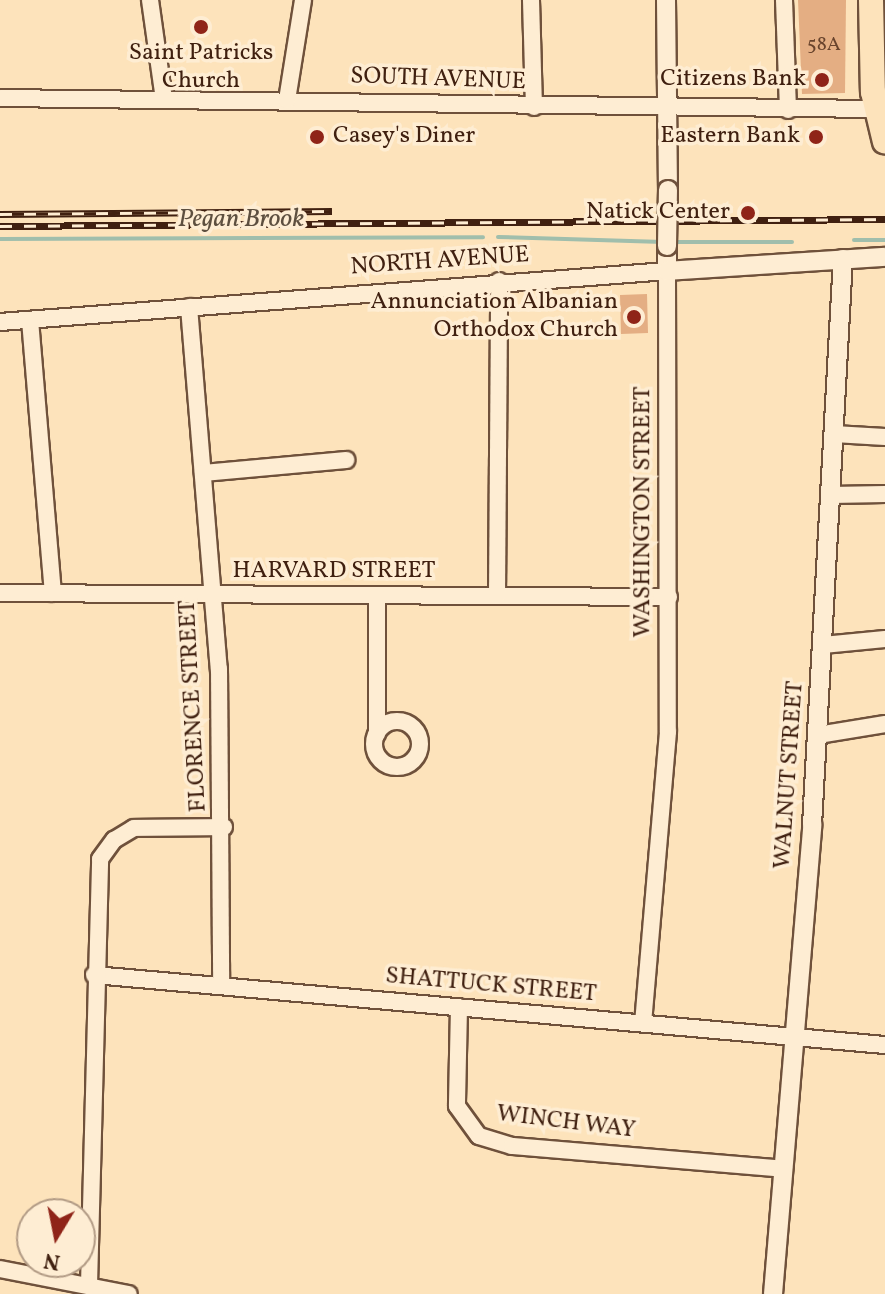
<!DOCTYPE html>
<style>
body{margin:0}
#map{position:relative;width:885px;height:1294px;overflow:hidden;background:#fde3bb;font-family:Vollkorn,serif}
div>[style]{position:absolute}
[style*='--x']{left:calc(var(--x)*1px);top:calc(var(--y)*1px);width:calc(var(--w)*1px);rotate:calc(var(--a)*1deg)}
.stream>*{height:4px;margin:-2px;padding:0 2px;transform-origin:2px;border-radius:2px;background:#a0beac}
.building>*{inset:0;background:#e4ae83}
.roads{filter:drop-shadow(2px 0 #6f513b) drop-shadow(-2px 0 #6f513b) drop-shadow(0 2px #6f513b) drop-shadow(0 -2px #6f513b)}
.minor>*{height:16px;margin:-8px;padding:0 8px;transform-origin:8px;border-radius:8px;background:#feedd3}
.minor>.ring{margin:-8px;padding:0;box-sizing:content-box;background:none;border:16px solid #feedd3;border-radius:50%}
.tertiary>*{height:18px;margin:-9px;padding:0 9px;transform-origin:9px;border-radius:9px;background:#feedd3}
.primary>*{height:24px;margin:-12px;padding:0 12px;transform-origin:12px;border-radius:12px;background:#fde3bb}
.rail>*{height:7px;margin-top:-3.5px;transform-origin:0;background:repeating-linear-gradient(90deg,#feedd3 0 12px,#402010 0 24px);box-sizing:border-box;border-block:2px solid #402010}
.bridges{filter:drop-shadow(2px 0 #6f513b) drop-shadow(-2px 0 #6f513b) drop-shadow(0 2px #6f513b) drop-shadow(0 -2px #6f513b)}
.tertiary-bridge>*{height:18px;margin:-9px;padding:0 9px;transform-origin:9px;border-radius:9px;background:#feedd3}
.dots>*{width:22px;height:22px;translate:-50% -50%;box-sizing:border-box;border:4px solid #feedd3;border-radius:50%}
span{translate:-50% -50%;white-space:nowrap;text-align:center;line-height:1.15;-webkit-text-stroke:7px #feedd3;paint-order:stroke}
.number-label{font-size:20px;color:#69442d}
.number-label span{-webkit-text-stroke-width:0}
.poi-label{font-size:24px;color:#402010}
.right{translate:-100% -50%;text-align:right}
.left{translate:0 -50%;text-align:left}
.street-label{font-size:24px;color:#402010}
.water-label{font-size:26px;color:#5d4f3f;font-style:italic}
.north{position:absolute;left:16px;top:1198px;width:80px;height:80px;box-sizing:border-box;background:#feedd3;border:2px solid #b29b85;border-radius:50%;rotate:190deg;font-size:22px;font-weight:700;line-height:32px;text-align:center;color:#402010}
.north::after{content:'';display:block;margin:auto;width:28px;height:36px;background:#8f2418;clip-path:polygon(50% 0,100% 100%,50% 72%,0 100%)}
</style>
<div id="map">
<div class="stream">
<i style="--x:498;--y:237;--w:165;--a:1.7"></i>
<i style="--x:0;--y:239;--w:483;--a:-0.2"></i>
<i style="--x:854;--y:240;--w:31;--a:0"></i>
<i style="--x:672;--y:242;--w:120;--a:0"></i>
</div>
<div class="building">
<i style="clip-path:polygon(798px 0,846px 0,845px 93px,802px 94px)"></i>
<i style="clip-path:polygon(647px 294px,648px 333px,621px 334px,620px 295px)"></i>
</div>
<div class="roads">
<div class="minor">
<i style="--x:150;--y:0;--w:100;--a:82"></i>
<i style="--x:531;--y:0;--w:107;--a:88.4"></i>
<i style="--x:784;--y:0;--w:110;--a:87.9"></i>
<i style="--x:0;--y:98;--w:875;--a:0.72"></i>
<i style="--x:287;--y:100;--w:101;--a:-80.9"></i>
<i style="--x:189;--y:307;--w:363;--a:85.3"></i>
<i style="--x:219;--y:669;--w:317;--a:89.6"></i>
<i style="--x:30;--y:320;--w:274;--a:85.2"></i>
<i style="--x:0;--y:322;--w:669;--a:-4.37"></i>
<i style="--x:667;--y:271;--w:461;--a:89.9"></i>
<i style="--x:668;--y:732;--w:292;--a:94.9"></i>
<i style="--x:834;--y:434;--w:51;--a:3.4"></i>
<i style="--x:203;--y:473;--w:144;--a:-5.2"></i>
<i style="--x:831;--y:495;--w:54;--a:-1.1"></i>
<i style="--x:0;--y:593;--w:669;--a:0.34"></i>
<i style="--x:497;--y:596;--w:315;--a:-89.6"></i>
<i style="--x:823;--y:645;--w:62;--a:-5.5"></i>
<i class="ring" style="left:374px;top:721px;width:30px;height:30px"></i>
<i style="--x:377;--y:734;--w:138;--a:-90"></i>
<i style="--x:818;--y:735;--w:68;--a:-9.3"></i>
<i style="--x:94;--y:975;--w:794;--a:5.06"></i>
<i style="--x:459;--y:1007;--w:99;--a:91.2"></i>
<i style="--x:457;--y:1106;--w:37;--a:54"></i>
<i style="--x:479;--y:1136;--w:34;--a:17"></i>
<i style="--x:512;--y:1146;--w:273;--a:4.8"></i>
<i style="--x:0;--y:1269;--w:131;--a:11"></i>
<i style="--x:89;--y:1285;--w:426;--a:-88.5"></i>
<i style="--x:100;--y:859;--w:24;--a:-54"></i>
<i style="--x:114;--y:840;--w:23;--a:-31"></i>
<i style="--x:134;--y:828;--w:90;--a:-0.6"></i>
</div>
<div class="tertiary">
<i style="--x:666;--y:0;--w:190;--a:89.4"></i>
<i style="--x:667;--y:246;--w:25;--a:90"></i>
<i style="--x:667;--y:271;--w:218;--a:-3.7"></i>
<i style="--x:773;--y:1294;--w:471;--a:-85.2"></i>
<i style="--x:812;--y:825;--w:567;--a:-86.87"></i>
</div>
<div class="primary">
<i style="--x:871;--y:0;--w:92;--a:88.8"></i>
<i style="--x:873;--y:92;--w:51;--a:76.5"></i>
</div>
</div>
<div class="rail">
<i style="--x:0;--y:214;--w:332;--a:-0.5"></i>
<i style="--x:0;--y:226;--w:885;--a:-0.45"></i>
</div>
<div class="bridges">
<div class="tertiary-bridge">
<i style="--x:667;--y:246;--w:56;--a:-89"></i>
</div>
</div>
<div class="dots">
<i style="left:201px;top:27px;background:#8f2418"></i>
<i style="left:822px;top:80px;background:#8f2418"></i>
<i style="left:317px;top:137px;background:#8f2418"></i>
<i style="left:816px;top:137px;background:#8f2418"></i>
<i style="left:748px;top:213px;background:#8f2418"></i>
<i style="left:634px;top:317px;background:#8f2418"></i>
</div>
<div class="number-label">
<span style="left:824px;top:45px">58A</span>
</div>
<div class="poi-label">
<span style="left:201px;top:68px">Saint Patricks<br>Church</span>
<span class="right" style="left:806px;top:80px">Citizens Bank</span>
<span class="left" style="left:333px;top:137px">Casey's Diner</span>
<span class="right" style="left:800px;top:137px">Eastern Bank</span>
<span class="right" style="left:730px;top:213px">Natick Center</span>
<span class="right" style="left:618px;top:317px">Annunciation Albanian<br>Orthodox Church</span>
</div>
<div class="street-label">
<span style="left:438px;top:80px;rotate:2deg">SOUTH AVENUE</span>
<span style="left:440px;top:262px;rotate:-4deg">NORTH AVENUE</span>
<span style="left:644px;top:512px;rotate:-90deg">WASHINGTON STREET</span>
<span style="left:334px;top:572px">HARVARD STREET</span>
<span style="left:194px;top:706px;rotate:-93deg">FLORENCE STREET</span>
<span style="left:790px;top:775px;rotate:-86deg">WALNUT STREET</span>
<span style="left:491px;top:986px;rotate:5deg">SHATTUCK STREET</span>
<span style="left:566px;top:1123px;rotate:7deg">WINCH WAY</span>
</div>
<div class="water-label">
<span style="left:241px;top:220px">Pegan Brook</span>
</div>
<div class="north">N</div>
</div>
